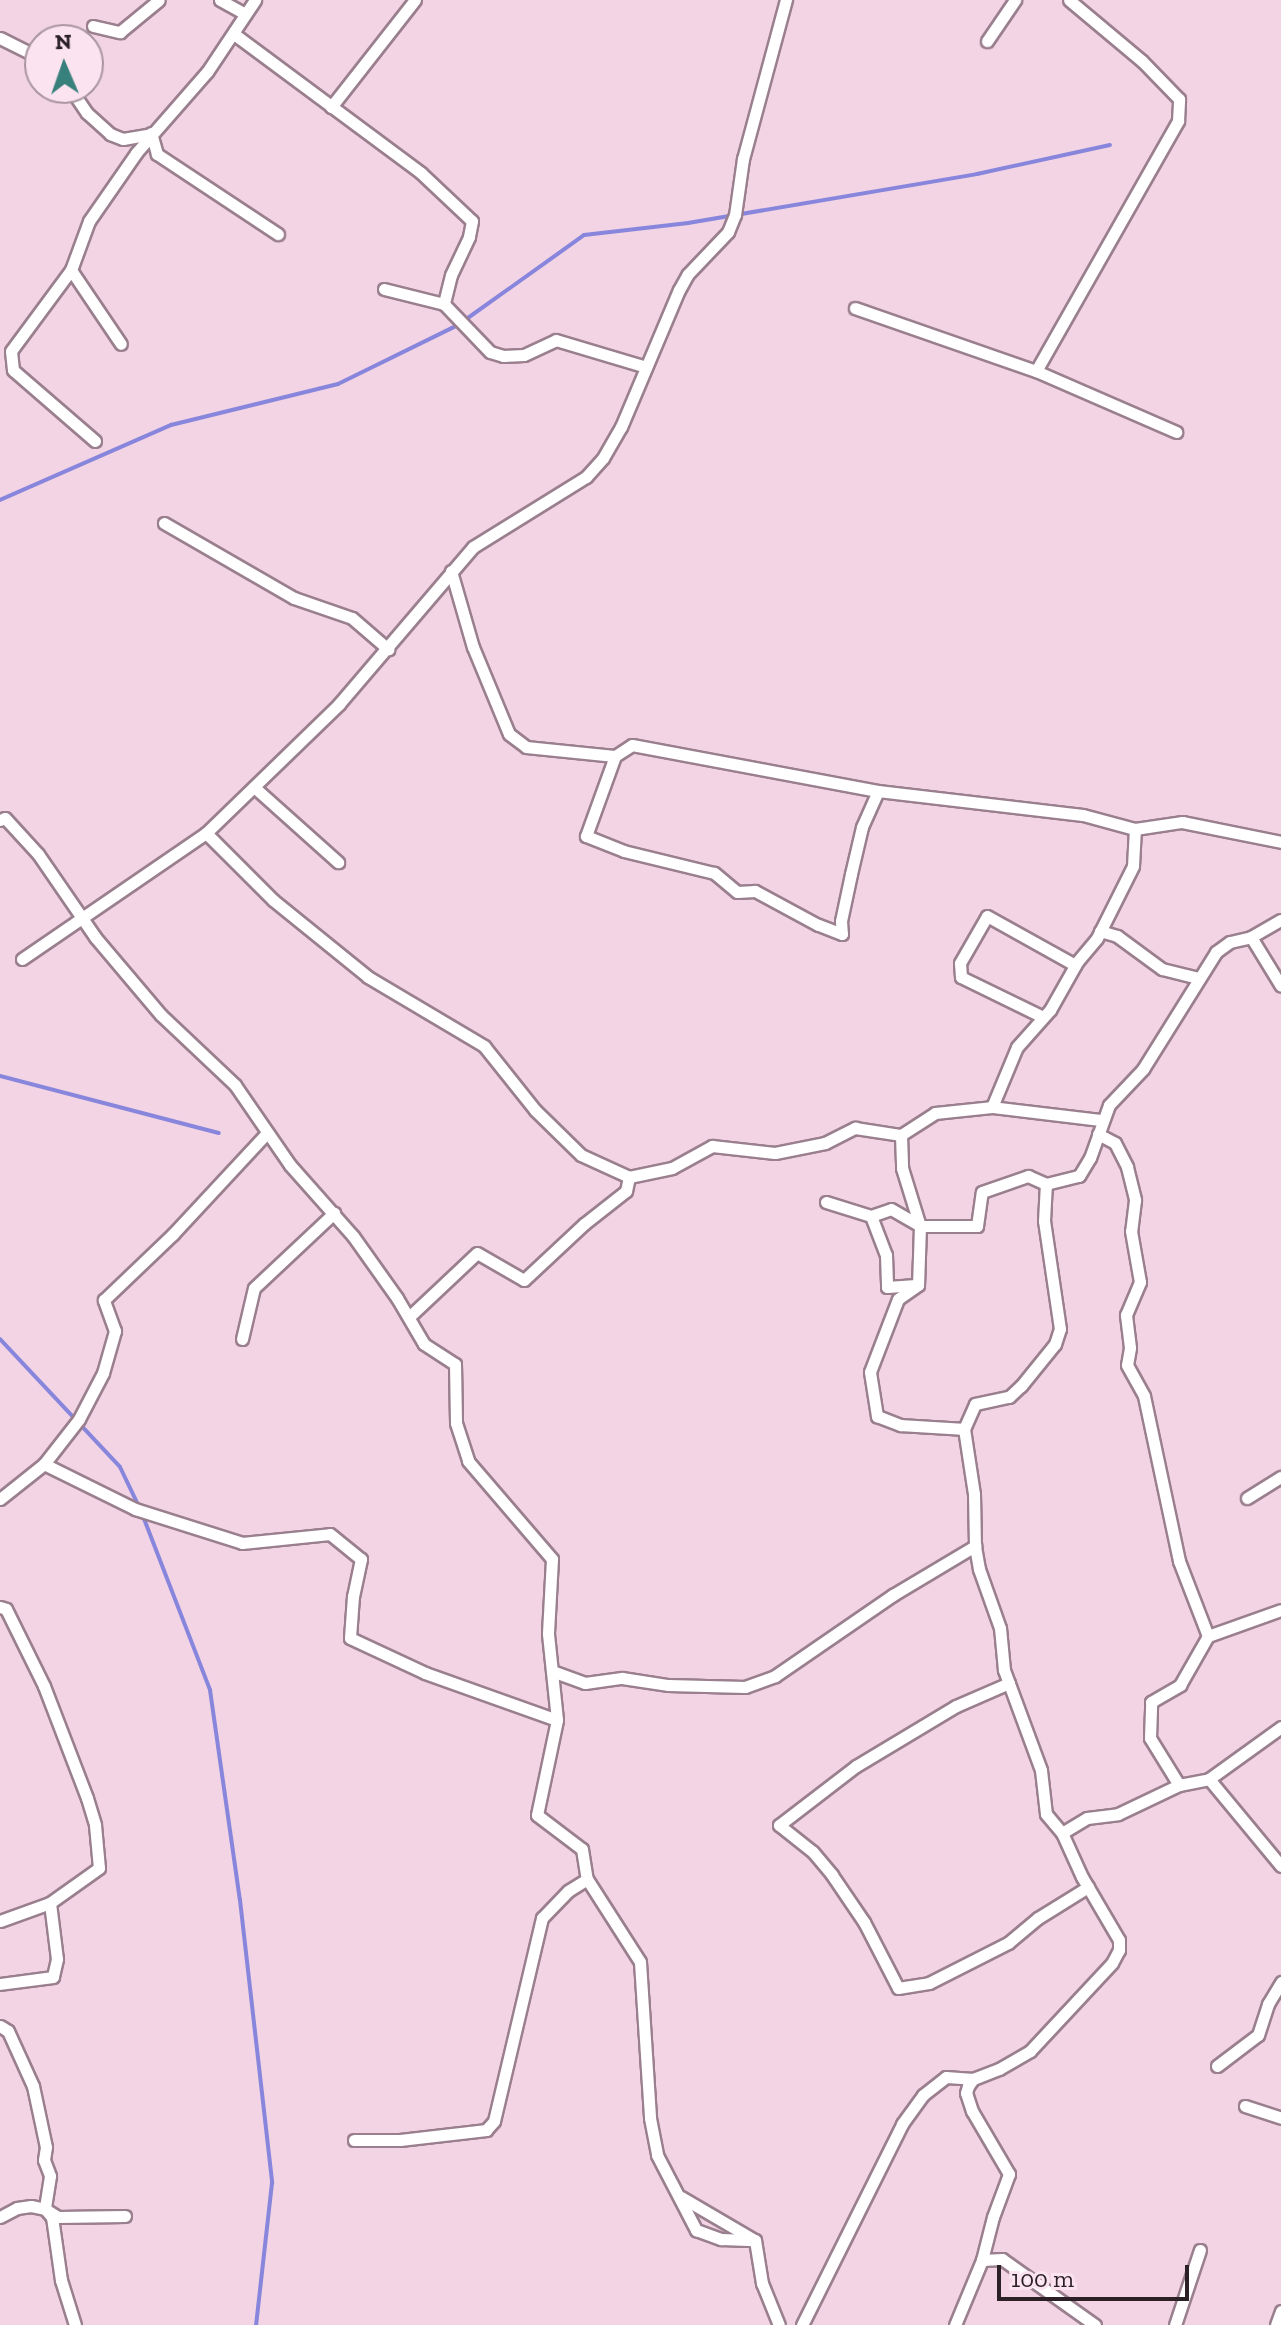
<!DOCTYPE html>
<style>
body{margin:0}
#map{position:relative;width:1281px;height:2325px;overflow:hidden;background:#f2d4e4;font-family:"Zilla Slab",serif}
div>[style]{position:absolute}
[style*='--x']{left:calc(var(--x)*1px);top:calc(var(--y)*1px);width:calc(var(--w)*1px);rotate:calc(var(--a)*1deg)}
.stream>*{height:4px;margin:-2px;padding:0 2px;transform-origin:2px;border-radius:2px;background:#8786dc}
.roads{filter:drop-shadow(2px 0 #9a7f8e) drop-shadow(-2px 0 #9a7f8e) drop-shadow(0 2px #9a7f8e) drop-shadow(0 -2px #9a7f8e)}
.minor>*{height:11px;margin:-5.5px;padding:0 5.5px;transform-origin:5.5px;border-radius:5.5px;background:#fff}
span{translate:-50% -50%;white-space:nowrap;text-align:center;line-height:1.15;-webkit-text-stroke:6px #fce3f0;paint-order:stroke}
.north{position:absolute;left:24px;top:24px;width:80px;height:80px;box-sizing:border-box;background:#fce3f0;border:2px solid #a8959f;border-radius:50%;rotate:358deg;font-size:22px;font-weight:700;line-height:32px;text-align:center;color:#2b2026}
.north::after{content:'';display:block;margin:auto;width:28px;height:36px;background:#38807c;clip-path:polygon(50% 0,100% 100%,50% 72%,0 100%)}
.scale{position:absolute;left:997px;top:2265px;width:192px;height:36px;box-sizing:border-box;border:4px solid #2b2026;border-top:0;padding-left:10px;font-size:24px;line-height:28px;white-space:nowrap;color:#2b2026;-webkit-text-stroke:6px #fce3f0;paint-order:stroke}
</style>
<div id="map">
<div class="stream">
<i style="--x:0;--y:500;--w:187;--a:-23.7"></i>
<i style="--x:171;--y:425;--w:172;--a:-13.8"></i>
<i style="--x:338;--y:384;--w:134;--a:-26.2"></i>
<i style="--x:458;--y:325;--w:155;--a:-35.5"></i>
<i style="--x:584;--y:235;--w:105;--a:-6.6"></i>
<i style="--x:688;--y:223;--w:293;--a:-9.6"></i>
<i style="--x:977;--y:174;--w:136;--a:-12.3"></i>
<i style="--x:0;--y:1076;--w:226;--a:14.6"></i>
<i style="--x:0;--y:1339;--w:175;--a:46.8"></i>
<i style="--x:120;--y:1467;--w:49;--a:64.5"></i>
<i style="--x:141;--y:1511;--w:192;--a:68.9"></i>
<i style="--x:210;--y:1690;--w:212;--a:81.9"></i>
<i style="--x:240;--y:1900;--w:285;--a:83.5"></i>
<i style="--x:272;--y:2183;--w:143;--a:96.4"></i>
</div>
<div class="roads">
<div class="minor">
<i style="--x:220;--y:0;--w:29;--a:29"></i>
<i style="--x:93;--y:26;--w:28;--a:13"></i>
<i style="--x:120;--y:32;--w:50;--a:-39.4"></i>
<i style="--x:234;--y:34;--w:233;--a:36.6"></i>
<i style="--x:421;--y:173;--w:70;--a:43.3"></i>
<i style="--x:472;--y:221;--w:16;--a:101"></i>
<i style="--x:469;--y:237;--w:42;--a:115.3"></i>
<i style="--x:451;--y:275;--w:30;--a:104"></i>
<i style="--x:0;--y:38;--w:45;--a:26.6"></i>
<i style="--x:987;--y:41;--w:50;--a:-55.7"></i>
<i style="--x:70;--y:88;--w:30;--a:56"></i>
<i style="--x:87;--y:113;--w:31;--a:42"></i>
<i style="--x:110;--y:134;--w:14;--a:21"></i>
<i style="--x:123;--y:139;--w:27;--a:-10"></i>
<i style="--x:331;--y:107;--w:136;--a:-51.9"></i>
<i style="--x:151;--y:133;--w:22;--a:74"></i>
<i style="--x:157;--y:154;--w:145;--a:33.5"></i>
<i style="--x:71;--y:270;--w:89;--a:56"></i>
<i style="--x:384;--y:289;--w:62;--a:14"></i>
<i style="--x:444;--y:304;--w:66;--a:46.2"></i>
<i style="--x:490;--y:352;--w:14;--a:17"></i>
<i style="--x:503;--y:356;--w:21;--a:-3"></i>
<i style="--x:524;--y:355;--w:35;--a:-25"></i>
<i style="--x:556;--y:340;--w:94;--a:16.7"></i>
<i style="--x:855;--y:308;--w:192;--a:19.2"></i>
<i style="--x:1036;--y:371;--w:153;--a:23.5"></i>
<i style="--x:1036;--y:371;--w:288;--a:-60.4"></i>
<i style="--x:1178;--y:121;--w:22;--a:-87"></i>
<i style="--x:1179;--y:99;--w:53;--a:-134.2"></i>
<i style="--x:1142;--y:61;--w:95;--a:-140.1"></i>
<i style="--x:95;--y:441;--w:108;--a:-139.1"></i>
<i style="--x:13;--y:370;--w:19;--a:-96"></i>
<i style="--x:11;--y:351;--w:101;--a:-53.5"></i>
<i style="--x:71;--y:270;--w:52;--a:-69.8"></i>
<i style="--x:89;--y:221;--w:83;--a:-55.3"></i>
<i style="--x:136;--y:153;--w:108;--a:-48.8"></i>
<i style="--x:207;--y:72;--w:87;--a:-56.3"></i>
<i style="--x:164;--y:523;--w:150;--a:30"></i>
<i style="--x:294;--y:598;--w:61;--a:19"></i>
<i style="--x:352;--y:618;--w:48;--a:40.7"></i>
<i style="--x:451;--y:571;--w:79;--a:73.9"></i>
<i style="--x:473;--y:647;--w:94;--a:67.5"></i>
<i style="--x:509;--y:734;--w:21;--a:37"></i>
<i style="--x:526;--y:747;--w:89;--a:5.8"></i>
<i style="--x:254;--y:787;--w:113;--a:41.8"></i>
<i style="--x:878;--y:791;--w:39;--a:114"></i>
<i style="--x:862;--y:827;--w:48;--a:103.2"></i>
<i style="--x:851;--y:874;--w:48;--a:102"></i>
<i style="--x:841;--y:921;--w:13;--a:86"></i>
<i style="--x:842;--y:934;--w:26;--a:-159"></i>
<i style="--x:818;--y:925;--w:72;--a:-151.6"></i>
<i style="--x:755;--y:891;--w:18;--a:177"></i>
<i style="--x:737;--y:892;--w:30;--a:-140"></i>
<i style="--x:714;--y:873;--w:93;--a:-166.3"></i>
<i style="--x:624;--y:851;--w:41;--a:-158.5"></i>
<i style="--x:586;--y:836;--w:85;--a:-70.1"></i>
<i style="--x:615;--y:756;--w:20;--a:-33"></i>
<i style="--x:632;--y:745;--w:250;--a:10.6"></i>
<i style="--x:878;--y:791;--w:206;--a:6.7"></i>
<i style="--x:1083;--y:815;--w:54;--a:15.1"></i>
<i style="--x:1135;--y:829;--w:48;--a:-8.5"></i>
<i style="--x:1182;--y:822;--w:101;--a:11.4"></i>
<i style="--x:0;--y:820;--w:5;--a:-22"></i>
<i style="--x:5;--y:818;--w:49;--a:47.5"></i>
<i style="--x:38;--y:854;--w:101;--a:55.5"></i>
<i style="--x:95;--y:937;--w:102;--a:49.8"></i>
<i style="--x:161;--y:1015;--w:102;--a:43.4"></i>
<i style="--x:235;--y:1085;--w:97;--a:55.5"></i>
<i style="--x:290;--y:1165;--w:95;--a:48.4"></i>
<i style="--x:353;--y:1236;--w:76;--a:54.6"></i>
<i style="--x:397;--y:1298;--w:53;--a:59.6"></i>
<i style="--x:424;--y:1344;--w:37;--a:33"></i>
<i style="--x:455;--y:1364;--w:59;--a:89"></i>
<i style="--x:456;--y:1423;--w:40;--a:72"></i>
<i style="--x:468;--y:1461;--w:129;--a:49.4"></i>
<i style="--x:552;--y:1559;--w:75;--a:93.1"></i>
<i style="--x:548;--y:1634;--w:86;--a:84"></i>
<i style="--x:557;--y:1720;--w:97;--a:101.9"></i>
<i style="--x:537;--y:1815;--w:56;--a:37.1"></i>
<i style="--x:582;--y:1849;--w:30;--a:81"></i>
<i style="--x:587;--y:1879;--w:98;--a:57.4"></i>
<i style="--x:640;--y:1962;--w:156;--a:86.3"></i>
<i style="--x:650;--y:2118;--w:38;--a:79"></i>
<i style="--x:657;--y:2155;--w:85;--a:62.5"></i>
<i style="--x:696;--y:2230;--w:27;--a:20"></i>
<i style="--x:721;--y:2239;--w:34;--a:2"></i>
<i style="--x:755;--y:2240;--w:44;--a:80.8"></i>
<i style="--x:762;--y:2283;--w:45;--a:68"></i>
<i style="--x:206;--y:833;--w:95;--a:45"></i>
<i style="--x:273;--y:900;--w:122;--a:39"></i>
<i style="--x:368;--y:977;--w:135;--a:30.7"></i>
<i style="--x:484;--y:1046;--w:82;--a:51.4"></i>
<i style="--x:535;--y:1110;--w:64;--a:44.4"></i>
<i style="--x:581;--y:1155;--w:53;--a:24.6"></i>
<i style="--x:629;--y:1177;--w:44;--a:-11.8"></i>
<i style="--x:672;--y:1168;--w:46;--a:-28.8"></i>
<i style="--x:712;--y:1146;--w:63;--a:6.3"></i>
<i style="--x:775;--y:1153;--w:51;--a:-11.3"></i>
<i style="--x:825;--y:1143;--w:34;--a:-27"></i>
<i style="--x:855;--y:1128;--w:47;--a:8.7"></i>
<i style="--x:901;--y:1135;--w:40;--a:-32.9"></i>
<i style="--x:935;--y:1113;--w:57;--a:-6"></i>
<i style="--x:992;--y:1107;--w:110;--a:6.8"></i>
<i style="--x:1100;--y:931;--w:18;--a:16"></i>
<i style="--x:1117;--y:936;--w:56;--a:36.3"></i>
<i style="--x:1162;--y:969;--w:37;--a:14"></i>
<i style="--x:1251;--y:937;--w:57;--a:58.5"></i>
<i style="--x:22;--y:959;--w:223;--a:-34.4"></i>
<i style="--x:206;--y:833;--w:185;--a:-44.1"></i>
<i style="--x:339;--y:704;--w:206;--a:-49.5"></i>
<i style="--x:473;--y:547;--w:133;--a:-31.8"></i>
<i style="--x:586;--y:477;--w:25;--a:-48"></i>
<i style="--x:603;--y:458;--w:36;--a:-60"></i>
<i style="--x:621;--y:427;--w:149;--a:-67.1"></i>
<i style="--x:679;--y:290;--w:18;--a:-61"></i>
<i style="--x:688;--y:274;--w:58;--a:-46.4"></i>
<i style="--x:728;--y:232;--w:18;--a:-68"></i>
<i style="--x:735;--y:215;--w:57;--a:-81.9"></i>
<i style="--x:743;--y:159;--w:165;--a:-74.9"></i>
<i style="--x:1043;--y:1017;--w:91;--a:-154"></i>
<i style="--x:961;--y:977;--w:14;--a:-94"></i>
<i style="--x:960;--y:963;--w:54;--a:-60.1"></i>
<i style="--x:987;--y:916;--w:101;--a:29.1"></i>
<i style="--x:992;--y:1107;--w:65;--a:-67.4"></i>
<i style="--x:1017;--y:1047;--w:50;--a:-48.3"></i>
<i style="--x:1050;--y:1010;--w:55;--a:-60.6"></i>
<i style="--x:1077;--y:962;--w:31;--a:-50"></i>
<i style="--x:1097;--y:938;--w:80;--a:-63.4"></i>
<i style="--x:1133;--y:866;--w:37;--a:-87"></i>
<i style="--x:1098;--y:1134;--w:19;--a:28"></i>
<i style="--x:1115;--y:1143;--w:27;--a:63"></i>
<i style="--x:1127;--y:1167;--w:34;--a:76"></i>
<i style="--x:1135;--y:1200;--w:31;--a:97"></i>
<i style="--x:1131;--y:1231;--w:52;--a:80"></i>
<i style="--x:1140;--y:1282;--w:36;--a:113"></i>
<i style="--x:1126;--y:1315;--w:33;--a:83"></i>
<i style="--x:1130;--y:1348;--w:17;--a:100"></i>
<i style="--x:1127;--y:1365;--w:35;--a:61"></i>
<i style="--x:1144;--y:1396;--w:169;--a:78"></i>
<i style="--x:1179;--y:1561;--w:80;--a:68.9"></i>
<i style="--x:901;--y:1135;--w:33;--a:88"></i>
<i style="--x:902;--y:1168;--w:61;--a:72.8"></i>
<i style="--x:920;--y:1226;--w:59;--a:91.9"></i>
<i style="--x:918;--y:1285;--w:24;--a:145"></i>
<i style="--x:898;--y:1299;--w:78;--a:111"></i>
<i style="--x:870;--y:1372;--w:45;--a:81"></i>
<i style="--x:877;--y:1416;--w:26;--a:21"></i>
<i style="--x:901;--y:1425;--w:63;--a:3.6"></i>
<i style="--x:826;--y:1202;--w:47;--a:17.3"></i>
<i style="--x:871;--y:1216;--w:21;--a:-19"></i>
<i style="--x:891;--y:1209;--w:34;--a:30"></i>
<i style="--x:920;--y:1226;--w:57;--a:0"></i>
<i style="--x:977;--y:1226;--w:34;--a:-82"></i>
<i style="--x:982;--y:1192;--w:49;--a:-19.2"></i>
<i style="--x:1028;--y:1176;--w:20;--a:24"></i>
<i style="--x:1046;--y:1184;--w:34;--a:-14"></i>
<i style="--x:1079;--y:1176;--w:21;--a:-59"></i>
<i style="--x:1090;--y:1158;--w:56;--a:-70.3"></i>
<i style="--x:1109;--y:1105;--w:50;--a:-46.6"></i>
<i style="--x:1143;--y:1069;--w:138;--a:-58"></i>
<i style="--x:1216;--y:952;--w:17;--a:-36"></i>
<i style="--x:1230;--y:942;--w:22;--a:-13"></i>
<i style="--x:1251;--y:937;--w:34;--a:-30"></i>
<i style="--x:871;--y:1216;--w:42;--a:69"></i>
<i style="--x:886;--y:1255;--w:32;--a:88"></i>
<i style="--x:887;--y:1287;--w:29;--a:-4"></i>
<i style="--x:409;--y:1317;--w:93;--a:-43.3"></i>
<i style="--x:477;--y:1253;--w:54;--a:29.9"></i>
<i style="--x:524;--y:1280;--w:82;--a:-43"></i>
<i style="--x:584;--y:1224;--w:53;--a:-38.2"></i>
<i style="--x:626;--y:1191;--w:14;--a:-78"></i>
<i style="--x:242;--y:1339;--w:52;--a:-76.8"></i>
<i style="--x:254;--y:1288;--w:110;--a:-43.2"></i>
<i style="--x:44;--y:1464;--w:102;--a:26.3"></i>
<i style="--x:135;--y:1509;--w:112;--a:17.6"></i>
<i style="--x:242;--y:1543;--w:88;--a:-5.8"></i>
<i style="--x:330;--y:1534;--w:40;--a:39"></i>
<i style="--x:361;--y:1559;--w:38;--a:102"></i>
<i style="--x:353;--y:1596;--w:42;--a:94.1"></i>
<i style="--x:350;--y:1638;--w:83;--a:25"></i>
<i style="--x:425;--y:1673;--w:140;--a:19.6"></i>
<i style="--x:1247;--y:1498;--w:40;--a:-32"></i>
<i style="--x:0;--y:1499;--w:56;--a:-38.5"></i>
<i style="--x:44;--y:1464;--w:57;--a:-52.1"></i>
<i style="--x:79;--y:1419;--w:52;--a:-62.4"></i>
<i style="--x:103;--y:1373;--w:44;--a:-74.1"></i>
<i style="--x:115;--y:1331;--w:33;--a:-110"></i>
<i style="--x:104;--y:1300;--w:95;--a:-43.7"></i>
<i style="--x:173;--y:1234;--w:138;--a:-47.1"></i>
<i style="--x:0;--y:1607;--w:6;--a:18"></i>
<i style="--x:6;--y:1609;--w:86;--a:63.7"></i>
<i style="--x:44;--y:1686;--w:120;--a:69"></i>
<i style="--x:87;--y:1798;--w:28;--a:73"></i>
<i style="--x:95;--y:1825;--w:43;--a:84.7"></i>
<i style="--x:99;--y:1868;--w:60;--a:144.5"></i>
<i style="--x:50;--y:1903;--w:56;--a:82.9"></i>
<i style="--x:57;--y:1959;--w:18;--a:103"></i>
<i style="--x:53;--y:1977;--w:53;--a:172.5"></i>
<i style="--x:552;--y:1671;--w:35;--a:20"></i>
<i style="--x:585;--y:1683;--w:37;--a:-8"></i>
<i style="--x:622;--y:1678;--w:47;--a:8.7"></i>
<i style="--x:668;--y:1685;--w:77;--a:1.5"></i>
<i style="--x:745;--y:1687;--w:32;--a:-20"></i>
<i style="--x:775;--y:1676;--w:143;--a:-34.5"></i>
<i style="--x:893;--y:1595;--w:96;--a:-30.9"></i>
<i style="--x:1009;--y:1683;--w:58;--a:156.5"></i>
<i style="--x:956;--y:1706;--w:117;--a:149"></i>
<i style="--x:856;--y:1766;--w:97;--a:142.5"></i>
<i style="--x:779;--y:1825;--w:43;--a:38.5"></i>
<i style="--x:813;--y:1852;--w:30;--a:50"></i>
<i style="--x:832;--y:1875;--w:57;--a:55.8"></i>
<i style="--x:864;--y:1922;--w:74;--a:62.7"></i>
<i style="--x:898;--y:1988;--w:31;--a:-9"></i>
<i style="--x:929;--y:1983;--w:89;--a:-26.9"></i>
<i style="--x:1008;--y:1943;--w:39;--a:-40"></i>
<i style="--x:1038;--y:1918;--w:59;--a:-31.8"></i>
<i style="--x:1209;--y:1779;--w:89;--a:-35.8"></i>
<i style="--x:1179;--y:1785;--w:55;--a:-121.7"></i>
<i style="--x:1150;--y:1738;--w:36;--a:-88"></i>
<i style="--x:1151;--y:1702;--w:34;--a:-30"></i>
<i style="--x:1180;--y:1685;--w:56;--a:-60.3"></i>
<i style="--x:1208;--y:1636;--w:77;--a:-19.6"></i>
<i style="--x:1062;--y:1833;--w:29;--a:-31"></i>
<i style="--x:1087;--y:1818;--w:31;--a:-7"></i>
<i style="--x:1118;--y:1814;--w:68;--a:-25.4"></i>
<i style="--x:1179;--y:1785;--w:31;--a:-11"></i>
<i style="--x:1209;--y:1779;--w:113;--a:50.4"></i>
<i style="--x:0;--y:1921;--w:53;--a:-19.8"></i>
<i style="--x:0;--y:2026;--w:9;--a:32"></i>
<i style="--x:8;--y:2031;--w:60;--a:65.6"></i>
<i style="--x:33;--y:2086;--w:62;--a:78"></i>
<i style="--x:46;--y:2147;--w:13;--a:99"></i>
<i style="--x:44;--y:2160;--w:17;--a:69"></i>
<i style="--x:50;--y:2176;--w:33;--a:99"></i>
<i style="--x:45;--y:2209;--w:15;--a:32"></i>
<i style="--x:58;--y:2217;--w:67;--a:-0.9"></i>
<i style="--x:1217;--y:2066;--w:51;--a:-37.1"></i>
<i style="--x:1258;--y:2035;--w:33;--a:-72"></i>
<i style="--x:1268;--y:2004;--w:26;--a:-59"></i>
<i style="--x:1245;--y:2106;--w:38;--a:18"></i>
<i style="--x:354;--y:2140;--w:46;--a:0"></i>
<i style="--x:400;--y:2140;--w:87;--a:-6.6"></i>
<i style="--x:486;--y:2130;--w:12;--a:-48"></i>
<i style="--x:494;--y:2121;--w:209;--a:-76.7"></i>
<i style="--x:542;--y:1918;--w:37;--a:-46"></i>
<i style="--x:568;--y:1891;--w:22;--a:-32"></i>
<i style="--x:681;--y:2197;--w:83;--a:30.3"></i>
<i style="--x:0;--y:2217;--w:19;--a:-28"></i>
<i style="--x:17;--y:2208;--w:14;--a:-8"></i>
<i style="--x:31;--y:2206;--w:14;--a:12"></i>
<i style="--x:45;--y:2209;--w:11;--a:49"></i>
<i style="--x:52;--y:2217;--w:64;--a:81.9"></i>
<i style="--x:61;--y:2280;--w:47;--a:72.7"></i>
<i style="--x:982;--y:2260;--w:20;--a:-3"></i>
<i style="--x:1002;--y:2259;--w:114;--a:35.4"></i>
<i style="--x:802;--y:2325;--w:225;--a:-63.5"></i>
<i style="--x:902;--y:2124;--w:36;--a:-54"></i>
<i style="--x:923;--y:2095;--w:29;--a:-38"></i>
<i style="--x:946;--y:2077;--w:27;--a:4"></i>
<i style="--x:955;--y:2325;--w:70;--a:-67.4"></i>
<i style="--x:982;--y:2260;--w:44;--a:-75.7"></i>
<i style="--x:993;--y:2217;--w:46;--a:-69.6"></i>
<i style="--x:1009;--y:2174;--w:73;--a:-120.4"></i>
<i style="--x:972;--y:2111;--w:19;--a:-108"></i>
<i style="--x:966;--y:2093;--w:7;--a:-74"></i>
<i style="--x:968;--y:2086;--w:9;--a:-54"></i>
<i style="--x:973;--y:2079;--w:28;--a:-21"></i>
<i style="--x:999;--y:2069;--w:36;--a:-30"></i>
<i style="--x:1030;--y:2051;--w:120;--a:-47"></i>
<i style="--x:1112;--y:1963;--w:15;--a:-62"></i>
<i style="--x:1119;--y:1950;--w:10;--a:-90"></i>
<i style="--x:1119;--y:1940;--w:73;--a:-120.4"></i>
<i style="--x:1082;--y:1877;--w:48;--a:-114.4"></i>
<i style="--x:1062;--y:1833;--w:25;--a:-130"></i>
<i style="--x:1046;--y:1814;--w:44;--a:-96.5"></i>
<i style="--x:1041;--y:1770;--w:107;--a:-110.3"></i>
<i style="--x:1004;--y:1670;--w:42;--a:-95.4"></i>
<i style="--x:1000;--y:1628;--w:63;--a:-109.6"></i>
<i style="--x:979;--y:1569;--w:23;--a:-100"></i>
<i style="--x:975;--y:1546;--w:52;--a:-91.1"></i>
<i style="--x:974;--y:1494;--w:66;--a:-98.7"></i>
<i style="--x:964;--y:1429;--w:27;--a:-66"></i>
<i style="--x:975;--y:1404;--w:35;--a:-12"></i>
<i style="--x:1009;--y:1397;--w:16;--a:-43"></i>
<i style="--x:1021;--y:1386;--w:54;--a:-51"></i>
<i style="--x:1055;--y:1344;--w:16;--a:-72"></i>
<i style="--x:1060;--y:1329;--w:109;--a:-98.4"></i>
<i style="--x:1044;--y:1221;--w:37;--a:-87"></i>
<i style="--x:1175;--y:2325;--w:79;--a:-71.6"></i>
<i style="--x:1276;--y:2325;--w:15;--a:-70"></i>
</div>
</div>
<div class="north">N</div>
<div class="scale">100 m</div>
</div>
